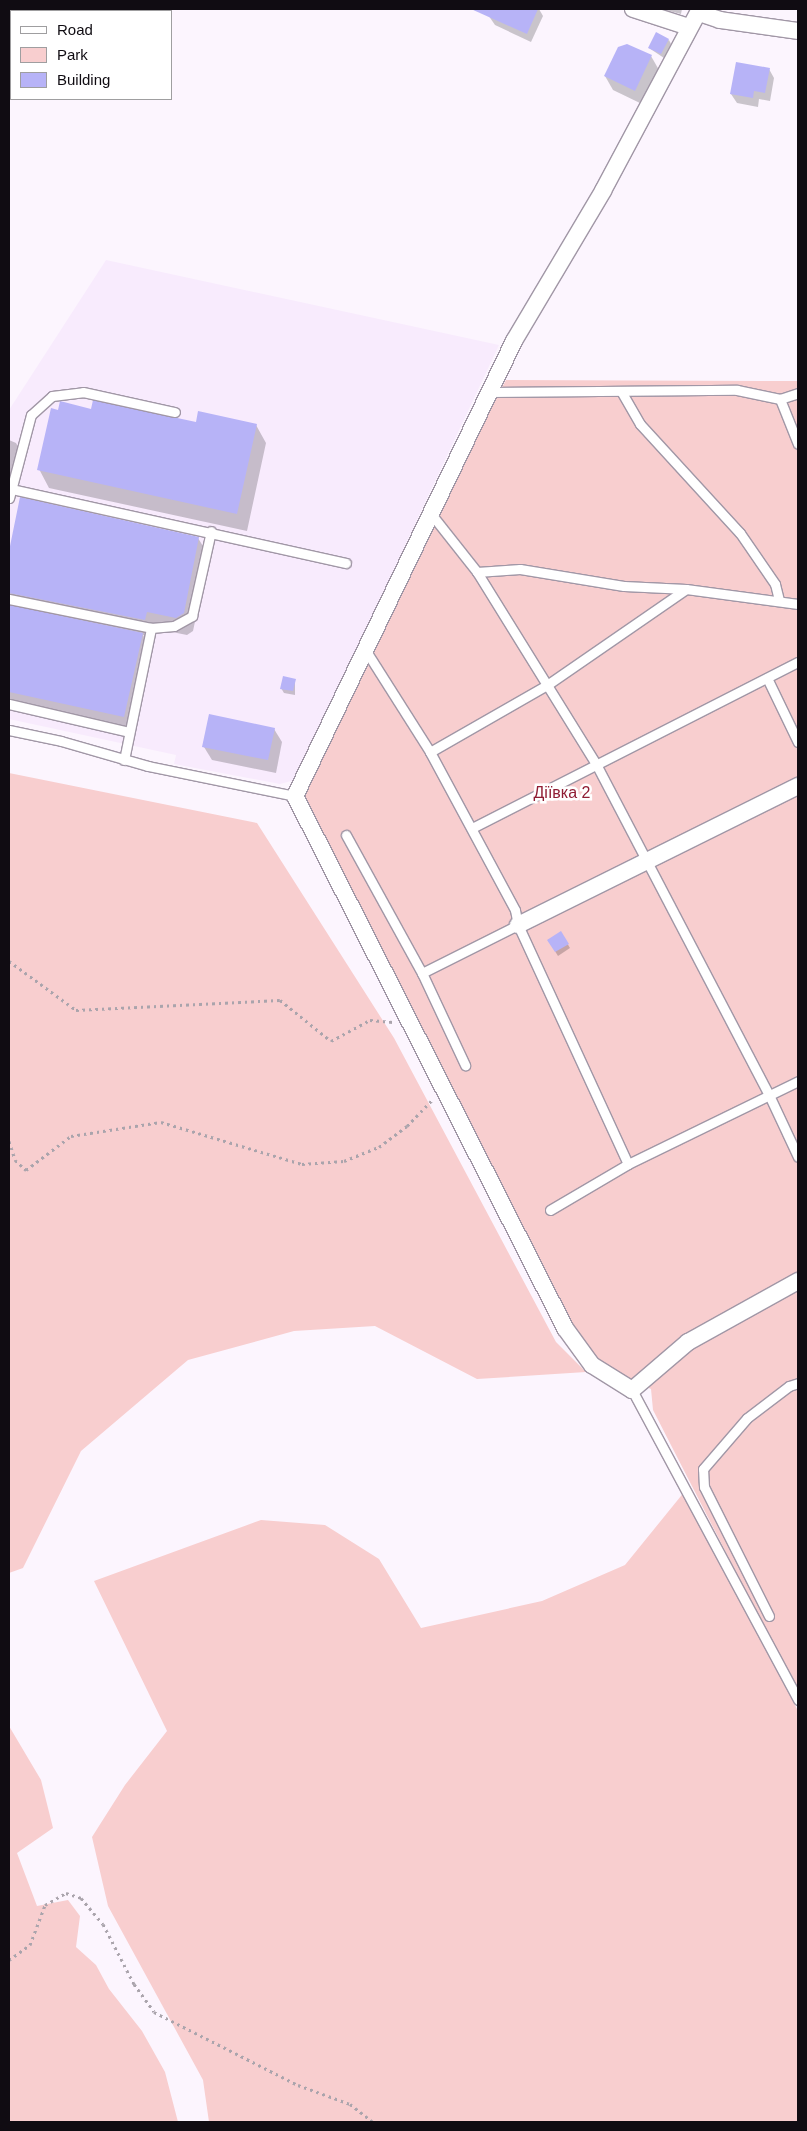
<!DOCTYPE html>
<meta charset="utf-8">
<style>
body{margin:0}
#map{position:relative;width:807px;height:2131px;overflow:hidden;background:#fcf5fe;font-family:Helvetica,sans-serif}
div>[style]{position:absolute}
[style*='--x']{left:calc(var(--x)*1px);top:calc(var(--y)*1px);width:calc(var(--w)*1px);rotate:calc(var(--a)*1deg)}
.built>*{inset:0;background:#f8ebfd}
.green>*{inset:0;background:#f8cecf}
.shadow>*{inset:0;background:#0003}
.building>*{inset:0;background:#b7b3f7}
.path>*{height:3px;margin-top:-1.5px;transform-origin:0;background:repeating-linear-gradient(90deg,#aaa4ac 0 2.5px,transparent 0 6.5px)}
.roads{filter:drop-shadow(1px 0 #a197a6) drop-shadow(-1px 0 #a197a6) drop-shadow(0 1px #a197a6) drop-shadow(0 -1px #a197a6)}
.lane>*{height:9px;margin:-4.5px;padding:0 4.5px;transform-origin:4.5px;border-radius:4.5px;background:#fff}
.street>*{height:16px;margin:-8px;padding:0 8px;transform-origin:8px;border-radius:8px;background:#fff}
span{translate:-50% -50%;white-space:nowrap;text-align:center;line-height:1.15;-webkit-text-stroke:5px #fff;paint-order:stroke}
.park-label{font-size:16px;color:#901d34}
.frame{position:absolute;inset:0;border:10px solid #100c12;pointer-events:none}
.legend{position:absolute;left:10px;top:10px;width:162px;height:90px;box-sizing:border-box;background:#fff;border:1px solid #9f9ea0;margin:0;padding:6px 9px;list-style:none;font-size:15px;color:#100c12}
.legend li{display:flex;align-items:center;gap:10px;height:25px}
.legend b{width:25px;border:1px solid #9f9ea0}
</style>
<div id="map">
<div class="built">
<i style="clip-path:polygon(106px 260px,499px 345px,295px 780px,280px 784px,174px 764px,176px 755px,9px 719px,9px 410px)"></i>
</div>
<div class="green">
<i style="clip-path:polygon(506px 380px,798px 381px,798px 1693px,653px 1410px,651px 1389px,607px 1369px,571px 1325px,304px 807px,310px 772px,444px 494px)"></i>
<i style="clip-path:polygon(9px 773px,257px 823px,394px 1038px,556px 1342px,586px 1372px,477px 1379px,375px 1326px,294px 1331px,188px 1360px,81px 1451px,23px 1568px,9px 1573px)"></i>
<i style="clip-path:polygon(685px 1491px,798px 1711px,798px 2122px,209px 2122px,203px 2080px,108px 1906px,92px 1837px,125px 1785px,167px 1731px,94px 1581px,261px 1520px,325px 1525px,379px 1559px,421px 1628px,542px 1601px,625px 1565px)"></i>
<i style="clip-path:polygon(9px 1726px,41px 1780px,53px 1828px,17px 1853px,37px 1906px,68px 1900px,80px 1916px,76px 1947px,96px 1965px,109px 1989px,142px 2031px,165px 2072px,178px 2122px,9px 2122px)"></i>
</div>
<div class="shadow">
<i style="clip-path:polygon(484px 9px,539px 9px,543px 16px,531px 42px,495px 25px)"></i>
<i style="clip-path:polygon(661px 9px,682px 9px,681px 14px)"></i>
<i style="clip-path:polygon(669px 40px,671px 44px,664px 58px,649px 48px)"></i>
<i style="clip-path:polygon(651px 56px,659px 70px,642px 104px,613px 90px,605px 76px)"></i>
<i style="clip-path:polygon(769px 69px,774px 78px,770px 101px,759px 99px,758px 107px,737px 103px,731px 94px)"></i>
<i style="clip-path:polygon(92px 410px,196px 424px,256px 425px,266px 443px,247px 531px,49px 488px,39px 469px,59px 412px)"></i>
<i style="clip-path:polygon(9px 440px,16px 443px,24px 457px,9px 492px)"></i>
<i style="clip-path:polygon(21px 499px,198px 538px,209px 556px,193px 631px,187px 635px,157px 629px,155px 638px,143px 635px,152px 652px,134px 734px,9px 707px,9px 558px)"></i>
<i style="clip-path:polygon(295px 680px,295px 695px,284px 693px,281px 688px)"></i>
<i style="clip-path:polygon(274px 729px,282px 742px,276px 773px,212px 760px,204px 747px)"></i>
<i style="clip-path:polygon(561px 933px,570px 948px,558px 956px,548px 940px)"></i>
</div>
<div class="building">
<i style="clip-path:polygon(471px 9px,538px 9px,527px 34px)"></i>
<i style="clip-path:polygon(656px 32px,669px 39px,661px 54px,648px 48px)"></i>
<i style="clip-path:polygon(627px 44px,652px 55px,635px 91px,604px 76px,618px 47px)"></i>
<i style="clip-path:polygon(736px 62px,770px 68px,765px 93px,754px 91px,753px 98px,730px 94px)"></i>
<i style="clip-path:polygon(93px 400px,196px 422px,198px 411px,257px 424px,237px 514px,37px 470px,51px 408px,58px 410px,60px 401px,91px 409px)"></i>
<i style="clip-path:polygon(20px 497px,199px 537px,184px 613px,176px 618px,147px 612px,145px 620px,9px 593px,9px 551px)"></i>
<i style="clip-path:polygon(9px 605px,143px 633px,124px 717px,9px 692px)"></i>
<i style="clip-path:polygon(283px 676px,296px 679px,293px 691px,280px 689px)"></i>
<i style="clip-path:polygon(209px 714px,275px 728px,268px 760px,202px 747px)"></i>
<i style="clip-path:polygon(561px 931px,569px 944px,555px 952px,547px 940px)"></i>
</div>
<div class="path">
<i style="--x:9;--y:961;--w:83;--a:36.2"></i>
<i style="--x:76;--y:1010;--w:204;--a:-2.8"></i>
<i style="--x:280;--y:1000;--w:65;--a:38.8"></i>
<i style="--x:331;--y:1041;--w:44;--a:-28.3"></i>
<i style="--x:370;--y:1020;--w:23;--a:5"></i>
<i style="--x:9;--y:1141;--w:20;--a:72"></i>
<i style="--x:15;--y:1160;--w:15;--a:42"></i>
<i style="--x:26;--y:1170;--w:56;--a:-37.1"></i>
<i style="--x:71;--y:1136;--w:91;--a:-8.8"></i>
<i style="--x:161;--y:1122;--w:147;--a:16.6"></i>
<i style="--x:302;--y:1164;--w:42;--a:-4.1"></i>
<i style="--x:344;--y:1161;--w:38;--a:-22"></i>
<i style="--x:379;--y:1147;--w:35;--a:-37"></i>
<i style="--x:407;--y:1126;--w:37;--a:-46"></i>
<i style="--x:9;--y:1960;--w:26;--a:-36"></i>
<i style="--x:30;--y:1945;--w:43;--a:-69.4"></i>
<i style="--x:45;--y:1905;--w:24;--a:-30"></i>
<i style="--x:66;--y:1893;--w:16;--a:18"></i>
<i style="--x:81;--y:1898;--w:34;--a:50"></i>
<i style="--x:103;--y:1924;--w:68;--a:62.7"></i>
<i style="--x:134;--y:1984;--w:34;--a:54"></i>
<i style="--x:154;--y:2012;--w:161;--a:26.9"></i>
<i style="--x:298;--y:2085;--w:55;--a:20.1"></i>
<i style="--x:350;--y:2104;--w:29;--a:38"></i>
</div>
<div class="roads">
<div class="lane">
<i style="--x:621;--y:391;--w:38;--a:60"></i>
<i style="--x:640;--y:424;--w:148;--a:47.5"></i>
<i style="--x:740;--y:533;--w:62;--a:55.5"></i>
<i style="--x:775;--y:584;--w:16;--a:76"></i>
<i style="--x:490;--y:392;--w:247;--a:-0.5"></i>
<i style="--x:737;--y:390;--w:44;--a:11.8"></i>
<i style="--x:780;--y:399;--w:19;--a:-18"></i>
<i style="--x:780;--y:399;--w:48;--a:68.2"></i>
<i style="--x:12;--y:489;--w:342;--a:12.5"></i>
<i style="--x:9;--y:498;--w:86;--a:-75.2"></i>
<i style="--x:31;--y:415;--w:28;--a:-42"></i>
<i style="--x:52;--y:396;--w:31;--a:-7"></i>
<i style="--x:83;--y:392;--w:94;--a:12.3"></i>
<i style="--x:432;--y:515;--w:73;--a:51.7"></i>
<i style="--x:477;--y:572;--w:226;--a:58.2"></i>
<i style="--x:596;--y:764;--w:373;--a:62.4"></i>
<i style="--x:769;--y:1095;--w:68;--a:64.9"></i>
<i style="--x:477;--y:572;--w:43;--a:-4"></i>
<i style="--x:520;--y:569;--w:105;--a:9.3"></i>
<i style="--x:624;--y:586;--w:62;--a:2.8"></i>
<i style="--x:686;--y:589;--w:113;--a:7.6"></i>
<i style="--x:9;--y:599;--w:145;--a:11.5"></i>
<i style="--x:151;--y:628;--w:23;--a:-5"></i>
<i style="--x:174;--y:626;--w:21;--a:-29"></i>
<i style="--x:192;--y:616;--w:87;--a:-77.4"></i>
<i style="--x:366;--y:651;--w:120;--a:57.6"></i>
<i style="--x:430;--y:752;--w:179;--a:61.7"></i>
<i style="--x:515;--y:910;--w:15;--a:79"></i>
<i style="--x:518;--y:925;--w:263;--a:65.3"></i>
<i style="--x:767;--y:678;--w:71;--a:64.2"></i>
<i style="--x:9;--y:704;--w:123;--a:13.1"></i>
<i style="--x:9;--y:730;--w:53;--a:11.9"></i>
<i style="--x:61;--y:741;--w:91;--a:16"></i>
<i style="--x:148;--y:766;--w:150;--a:11.5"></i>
<i style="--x:430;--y:752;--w:135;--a:-29.8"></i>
<i style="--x:547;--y:685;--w:169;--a:-34.6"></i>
<i style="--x:124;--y:760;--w:135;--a:-78.4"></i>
<i style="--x:472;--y:828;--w:366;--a:-27"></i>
<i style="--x:346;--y:835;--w:158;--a:61.2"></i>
<i style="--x:422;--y:973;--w:102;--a:64.9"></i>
<i style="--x:422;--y:973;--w:107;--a:-26.6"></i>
<i style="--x:550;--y:1210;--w:91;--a:-30.5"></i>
<i style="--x:628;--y:1164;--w:189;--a:-26"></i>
<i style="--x:632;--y:1390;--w:352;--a:61.8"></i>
<i style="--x:769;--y:1616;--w:144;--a:-116.7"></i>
<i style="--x:704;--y:1487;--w:18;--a:-93"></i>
<i style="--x:703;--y:1469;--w:67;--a:-49.2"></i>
<i style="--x:747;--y:1418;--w:53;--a:-37.3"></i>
<i style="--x:789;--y:1386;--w:9;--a:-18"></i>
</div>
<div class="street">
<i style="--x:633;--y:9;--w:59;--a:17.8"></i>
<i style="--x:700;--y:9;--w:206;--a:118.1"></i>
<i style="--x:603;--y:191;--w:174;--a:120.7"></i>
<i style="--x:514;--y:341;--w:505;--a:115.7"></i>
<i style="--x:295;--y:796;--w:597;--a:63.09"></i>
<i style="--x:565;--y:1328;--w:46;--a:53.9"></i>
<i style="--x:592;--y:1365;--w:47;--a:32"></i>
<i style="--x:632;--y:1390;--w:74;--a:-40.6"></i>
<i style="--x:688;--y:1342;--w:126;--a:-29"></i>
<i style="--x:699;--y:13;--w:22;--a:18"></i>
<i style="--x:720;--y:20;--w:79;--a:8"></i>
<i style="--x:518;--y:925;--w:313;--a:-26.4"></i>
</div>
</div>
<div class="park-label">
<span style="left:562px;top:793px">Діївка 2</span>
</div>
<div class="frame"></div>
<ul class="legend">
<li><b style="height:6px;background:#fff"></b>Road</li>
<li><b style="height:14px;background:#f8cecf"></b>Park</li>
<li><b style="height:14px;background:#b7b3f7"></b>Building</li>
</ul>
</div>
